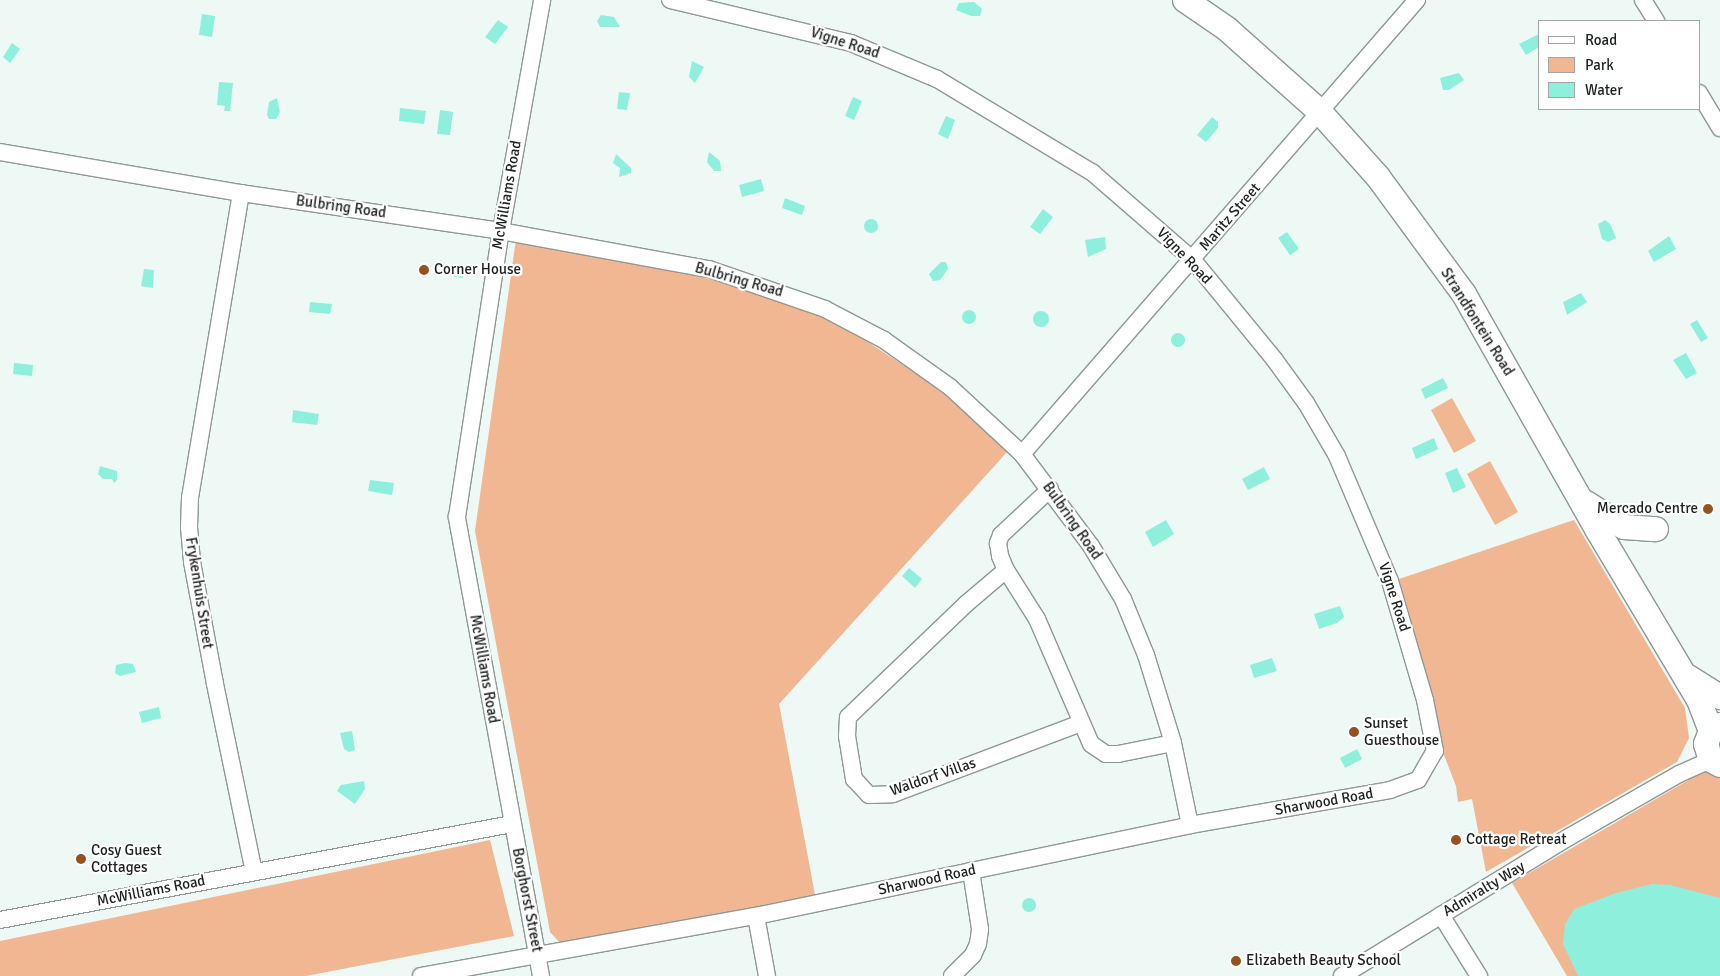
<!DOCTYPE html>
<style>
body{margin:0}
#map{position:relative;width:1720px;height:976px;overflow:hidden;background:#eef8f5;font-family:Signika,sans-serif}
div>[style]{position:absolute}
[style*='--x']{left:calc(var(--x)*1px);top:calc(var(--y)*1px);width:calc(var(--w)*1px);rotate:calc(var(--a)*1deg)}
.green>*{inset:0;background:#f0b792}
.water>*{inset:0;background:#8fefdd}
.round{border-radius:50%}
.roads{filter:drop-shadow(1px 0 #8f9896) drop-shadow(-1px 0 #8f9896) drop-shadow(0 1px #8f9896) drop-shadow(0 -1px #8f9896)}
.minor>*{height:16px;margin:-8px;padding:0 8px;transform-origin:8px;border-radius:8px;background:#fff}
.secondary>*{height:24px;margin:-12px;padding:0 12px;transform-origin:12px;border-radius:12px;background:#fff}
.dots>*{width:14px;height:14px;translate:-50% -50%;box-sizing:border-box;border:2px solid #fff;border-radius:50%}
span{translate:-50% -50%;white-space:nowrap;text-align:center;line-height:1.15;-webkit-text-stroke:4.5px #fff;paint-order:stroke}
.street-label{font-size:15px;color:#1c201f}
.poi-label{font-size:15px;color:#1c201f}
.left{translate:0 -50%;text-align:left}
.right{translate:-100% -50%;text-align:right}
.legend{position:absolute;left:1538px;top:20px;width:162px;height:90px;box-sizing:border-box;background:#fff;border:1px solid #a4a6a5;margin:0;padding:6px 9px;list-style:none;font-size:15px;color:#1c201f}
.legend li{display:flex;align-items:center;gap:10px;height:25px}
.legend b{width:25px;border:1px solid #a4a6a5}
</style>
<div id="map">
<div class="green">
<i style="clip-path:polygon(516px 239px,720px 281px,816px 314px,865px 340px,950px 396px,1008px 451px,779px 704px,816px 900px,560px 943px,550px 932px,475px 531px)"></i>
<i style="clip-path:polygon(1452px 398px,1476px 441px,1454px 453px,1431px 410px)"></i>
<i style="clip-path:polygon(1490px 461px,1518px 512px,1495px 525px,1467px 474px)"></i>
<i style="clip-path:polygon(1574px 520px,1685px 708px,1689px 738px,1677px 762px,1486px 872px,1472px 799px,1458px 802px,1456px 786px,1444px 755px,1440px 751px,1438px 725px,1426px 673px,1399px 579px)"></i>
<i style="clip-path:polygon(1710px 771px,1720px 773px,1720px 976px,1567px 976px,1512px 883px,1697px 775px)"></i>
<i style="clip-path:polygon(490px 840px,514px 936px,306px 976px,0 976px,0 941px)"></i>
</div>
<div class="water">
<i style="clip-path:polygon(974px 2px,982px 9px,980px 16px,971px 16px,956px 10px,959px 3px)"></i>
<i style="clip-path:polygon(202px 14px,215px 16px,212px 37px,199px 35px)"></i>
<i style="clip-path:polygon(601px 15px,614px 17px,620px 27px,600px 27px,597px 21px)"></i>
<i style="clip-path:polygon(498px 20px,508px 27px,495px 44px,485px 37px)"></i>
<i style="clip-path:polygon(1539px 34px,1539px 47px,1526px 55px,1519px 44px)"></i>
<i style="clip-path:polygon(12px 43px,20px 49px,10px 63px,3px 57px)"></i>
<i style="clip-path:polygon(692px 61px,704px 67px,695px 83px,689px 77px)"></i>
<i style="clip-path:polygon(1459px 73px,1464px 80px,1449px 90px,1443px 90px,1440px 78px)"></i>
<i style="clip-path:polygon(219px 82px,233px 83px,230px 111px,224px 111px,225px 106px,217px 105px)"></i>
<i style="clip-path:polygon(619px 92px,630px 93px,627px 110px,617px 109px)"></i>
<i style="clip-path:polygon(853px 97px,862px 101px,854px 120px,845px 116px)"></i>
<i style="clip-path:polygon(277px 98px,280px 112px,276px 119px,269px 119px,267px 115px,269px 102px)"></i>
<i style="clip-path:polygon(400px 108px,426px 111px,424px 124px,399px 121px)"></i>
<i style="clip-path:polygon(440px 110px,453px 112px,450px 135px,437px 134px)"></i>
<i style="clip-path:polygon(946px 116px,955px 120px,948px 139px,938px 134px)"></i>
<i style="clip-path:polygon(1212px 117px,1218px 122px,1218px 128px,1206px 142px,1197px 135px)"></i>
<i style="clip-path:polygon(709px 152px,720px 161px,721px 171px,714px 171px,707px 162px)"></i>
<i style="clip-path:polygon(616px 154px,631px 168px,631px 173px,619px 177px,620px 168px,613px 163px)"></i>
<i style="clip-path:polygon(761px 179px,764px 191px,742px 197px,739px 185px)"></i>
<i style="clip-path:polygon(785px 198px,805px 206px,802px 215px,782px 208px)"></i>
<i style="clip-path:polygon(1043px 209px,1053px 217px,1040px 234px,1030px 227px)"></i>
<i class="round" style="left:864px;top:219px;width:14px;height:14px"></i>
<i style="clip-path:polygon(1605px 220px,1610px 224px,1616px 238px,1608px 242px,1602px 239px,1598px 224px)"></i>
<i style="clip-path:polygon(1287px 232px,1299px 249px,1290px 255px,1278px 238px)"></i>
<i style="clip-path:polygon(1669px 236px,1676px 249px,1654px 262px,1648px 251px)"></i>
<i style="clip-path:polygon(1105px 237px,1106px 249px,1088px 257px,1085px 240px)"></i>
<i style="clip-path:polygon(941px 262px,946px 262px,948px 269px,940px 280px,933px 281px,929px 274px)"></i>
<i style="clip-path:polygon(446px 265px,464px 267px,463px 278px,444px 275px)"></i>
<i style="clip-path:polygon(144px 269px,154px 270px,153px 288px,141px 286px)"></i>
<i style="clip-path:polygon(1581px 293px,1587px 302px,1567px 315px,1563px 302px)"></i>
<i style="clip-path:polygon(310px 302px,332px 304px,330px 314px,309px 312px)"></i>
<i class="round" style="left:962px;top:310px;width:14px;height:14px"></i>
<i class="round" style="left:1033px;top:311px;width:16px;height:16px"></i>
<i style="clip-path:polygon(1697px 320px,1708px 338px,1701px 342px,1690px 324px)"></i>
<i class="round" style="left:1171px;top:333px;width:14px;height:14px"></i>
<i style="clip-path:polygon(1686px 353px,1697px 373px,1686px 379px,1673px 360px)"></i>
<i style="clip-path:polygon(14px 363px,33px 365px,32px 376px,13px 374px)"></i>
<i style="clip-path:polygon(1443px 378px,1448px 388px,1425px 399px,1421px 389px)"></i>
<i style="clip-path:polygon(293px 410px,319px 414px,317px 425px,292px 422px)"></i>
<i style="clip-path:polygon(1434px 438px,1438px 449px,1416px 459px,1412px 448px)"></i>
<i style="clip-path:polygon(100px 466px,117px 471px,117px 480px,114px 483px,112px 479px,103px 479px,98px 474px)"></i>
<i style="clip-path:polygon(1264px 467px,1270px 479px,1248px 490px,1242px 479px)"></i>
<i style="clip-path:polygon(1457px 468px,1466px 487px,1453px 493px,1445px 473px)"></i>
<i style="clip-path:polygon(370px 480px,394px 483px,392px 495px,368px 491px)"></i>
<i style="clip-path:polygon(1166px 520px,1174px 534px,1153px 547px,1145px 532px)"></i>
<i style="clip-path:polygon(909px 568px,922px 579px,915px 588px,902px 576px)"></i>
<i style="clip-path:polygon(1340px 606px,1344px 617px,1337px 623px,1319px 629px,1314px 614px)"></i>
<i style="clip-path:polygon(1272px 658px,1277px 671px,1254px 678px,1250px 665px)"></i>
<i style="clip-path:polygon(125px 663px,133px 664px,136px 672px,120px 676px,115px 673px,116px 665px)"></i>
<i style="clip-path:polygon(159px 707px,161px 718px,142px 723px,139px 712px)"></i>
<i style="clip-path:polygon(352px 731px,355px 750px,349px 752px,344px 749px,340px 733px)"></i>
<i style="clip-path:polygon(1357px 749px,1362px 759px,1345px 768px,1340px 758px)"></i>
<i style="clip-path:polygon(364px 781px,365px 789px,355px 804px,337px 791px,341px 785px)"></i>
<i style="clip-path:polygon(1652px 884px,1670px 885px,1720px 898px,1720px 976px,1578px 976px,1563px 944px,1565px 924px,1574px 909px,1616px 893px)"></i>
<i class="round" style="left:1022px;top:898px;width:14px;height:14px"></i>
</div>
<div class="roads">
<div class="minor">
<i style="--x:1643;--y:0;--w:25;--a:58"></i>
<i style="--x:1699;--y:93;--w:41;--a:59"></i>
<i style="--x:0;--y:152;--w:244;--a:9.7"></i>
<i style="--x:241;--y:193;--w:263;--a:8.3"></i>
<i style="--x:501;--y:231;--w:211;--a:10.4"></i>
<i style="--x:709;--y:269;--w:123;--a:19"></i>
<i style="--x:825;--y:309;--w:67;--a:27.7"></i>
<i style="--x:884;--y:340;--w:81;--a:35.5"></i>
<i style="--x:950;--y:387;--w:98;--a:42.9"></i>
<i style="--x:1022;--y:454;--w:115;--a:53.1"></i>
<i style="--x:1091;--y:546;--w:62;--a:58.9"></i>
<i style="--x:1123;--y:599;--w:61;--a:67.7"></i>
<i style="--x:1146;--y:655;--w:92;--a:72.9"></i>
<i style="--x:1173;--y:743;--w:84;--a:78.3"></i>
<i style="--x:241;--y:193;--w:309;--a:99.5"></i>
<i style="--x:190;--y:498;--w:29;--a:92"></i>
<i style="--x:189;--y:527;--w:35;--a:85"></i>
<i style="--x:192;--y:562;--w:124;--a:79.3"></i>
<i style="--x:215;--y:684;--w:192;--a:78.3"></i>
<i style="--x:1022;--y:454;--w:602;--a:-48.98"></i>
<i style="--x:1050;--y:489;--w:67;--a:136.8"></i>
<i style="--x:1001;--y:535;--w:9;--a:111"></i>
<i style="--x:998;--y:543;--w:13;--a:81"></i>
<i style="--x:1000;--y:556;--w:15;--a:67"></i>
<i style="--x:1006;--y:570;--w:58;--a:57.7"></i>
<i style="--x:1037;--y:619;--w:136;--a:66.6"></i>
<i style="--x:1091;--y:744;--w:18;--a:34"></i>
<i style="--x:1106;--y:754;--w:12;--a:0"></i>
<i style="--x:1118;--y:754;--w:56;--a:-11.3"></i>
<i style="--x:1006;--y:570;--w:52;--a:139.6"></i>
<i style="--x:966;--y:604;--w:163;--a:136.2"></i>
<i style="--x:848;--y:717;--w:19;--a:93"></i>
<i style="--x:847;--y:736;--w:44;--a:80.8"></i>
<i style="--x:854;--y:779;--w:22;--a:47"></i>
<i style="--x:869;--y:795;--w:24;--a:-2"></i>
<i style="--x:893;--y:794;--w:201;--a:-20.7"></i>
<i style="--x:1441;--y:915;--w:72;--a:58.1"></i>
<i style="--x:756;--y:916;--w:61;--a:79.6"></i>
<i style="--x:0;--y:920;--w:521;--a:-10.62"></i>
<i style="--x:421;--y:976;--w:340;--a:-10.2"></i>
<i style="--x:756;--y:916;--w:443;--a:-11.8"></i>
<i style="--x:1190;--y:825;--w:203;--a:-9.9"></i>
<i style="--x:1390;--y:790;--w:30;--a:-20"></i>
<i style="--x:1418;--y:780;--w:34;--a:-60"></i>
<i style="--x:1435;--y:751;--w:52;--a:-101.1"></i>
<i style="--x:1425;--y:700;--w:124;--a:-106.4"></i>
<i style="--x:1390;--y:581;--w:136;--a:-113"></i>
<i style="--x:1337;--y:456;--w:61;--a:-120.3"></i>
<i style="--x:1306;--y:403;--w:54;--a:-126"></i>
<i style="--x:1274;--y:359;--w:128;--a:-129.3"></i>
<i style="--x:1193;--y:260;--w:133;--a:-139"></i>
<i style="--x:1093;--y:173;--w:182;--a:-148.9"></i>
<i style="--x:937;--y:79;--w:93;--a:-157.3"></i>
<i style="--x:851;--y:43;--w:186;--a:-166.6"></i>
<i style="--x:541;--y:976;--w:467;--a:-100.4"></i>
<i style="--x:457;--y:517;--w:289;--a:-81.3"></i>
<i style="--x:501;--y:231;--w:235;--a:-79.9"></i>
<i style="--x:952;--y:976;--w:30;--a:-45"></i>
<i style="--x:973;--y:955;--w:12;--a:-66"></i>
<i style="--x:978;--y:944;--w:15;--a:-82"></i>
<i style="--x:980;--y:929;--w:59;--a:-98.8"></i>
<i style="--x:1342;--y:976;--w:266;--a:-31.5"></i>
<i style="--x:1569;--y:837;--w:127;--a:-29.8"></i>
<i style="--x:1679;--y:774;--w:35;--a:-24"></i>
</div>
<div class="secondary">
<i style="--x:1185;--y:0;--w:51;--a:34.6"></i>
<i style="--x:1227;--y:29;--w:123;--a:41.7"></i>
<i style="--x:1319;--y:111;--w:89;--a:48.2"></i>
<i style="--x:1378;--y:177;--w:145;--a:53.7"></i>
<i style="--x:1464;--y:294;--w:270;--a:60.5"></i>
<i style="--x:1597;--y:529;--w:199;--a:59.2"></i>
<i style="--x:1699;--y:700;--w:33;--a:69"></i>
<i style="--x:1586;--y:503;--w:45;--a:32.3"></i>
<i style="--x:1624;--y:527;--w:32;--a:4"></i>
<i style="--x:1688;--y:677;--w:38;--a:32"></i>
<i style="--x:1720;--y:725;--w:11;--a:146"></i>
<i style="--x:1711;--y:731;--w:14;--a:111"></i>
<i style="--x:1706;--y:744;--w:17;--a:73"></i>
<i style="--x:1711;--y:760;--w:10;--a:29"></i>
</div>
</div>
<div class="dots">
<i style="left:424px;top:270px;background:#93521e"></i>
<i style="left:1708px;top:509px;background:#93521e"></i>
<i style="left:1354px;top:732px;background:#93521e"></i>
<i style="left:1456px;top:840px;background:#93521e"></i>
<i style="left:81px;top:859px;background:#93521e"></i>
<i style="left:1236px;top:961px;background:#93521e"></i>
</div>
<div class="street-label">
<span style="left:845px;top:43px;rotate:18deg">Vigne Road</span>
<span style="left:507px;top:195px;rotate:-80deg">McWilliams Road</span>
<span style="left:341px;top:207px;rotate:8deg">Bulbring Road</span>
<span style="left:1230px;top:217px;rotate:-49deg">Maritz Street</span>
<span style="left:1184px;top:256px;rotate:46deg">Vigne Road</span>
<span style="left:739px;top:280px;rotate:16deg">Bulbring Road</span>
<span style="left:1477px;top:322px;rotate:58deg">Strandfontein Road</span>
<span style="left:1072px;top:521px;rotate:55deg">Bulbring Road</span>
<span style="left:199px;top:593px;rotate:81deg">Frykenhuis Street</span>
<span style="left:1394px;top:597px;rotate:72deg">Vigne Road</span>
<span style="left:484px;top:669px;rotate:80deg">McWilliams Road</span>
<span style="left:933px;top:777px;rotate:-19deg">Waldorf Villas</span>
<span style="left:1324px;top:802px;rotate:-10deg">Sharwood Road</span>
<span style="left:927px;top:880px;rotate:-12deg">Sharwood Road</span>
<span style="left:1484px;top:889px;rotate:-31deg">Admiralty Way</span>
<span style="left:151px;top:891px;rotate:-11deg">McWilliams Road</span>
<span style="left:527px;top:900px;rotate:79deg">Borghorst Street</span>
</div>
<div class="poi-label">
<span class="left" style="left:434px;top:270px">Corner House</span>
<span class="right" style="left:1698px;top:509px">Mercado Centre</span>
<span class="left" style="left:1364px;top:732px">Sunset<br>Guesthouse</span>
<span class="left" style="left:1466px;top:840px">Cottage Retreat</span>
<span class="left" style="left:91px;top:859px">Cosy Guest<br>Cottages</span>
<span class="left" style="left:1246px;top:961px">Elizabeth Beauty School</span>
</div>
<ul class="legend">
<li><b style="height:6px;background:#fff"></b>Road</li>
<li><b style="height:14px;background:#f0b792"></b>Park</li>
<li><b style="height:14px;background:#8fefdd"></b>Water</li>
</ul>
</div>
